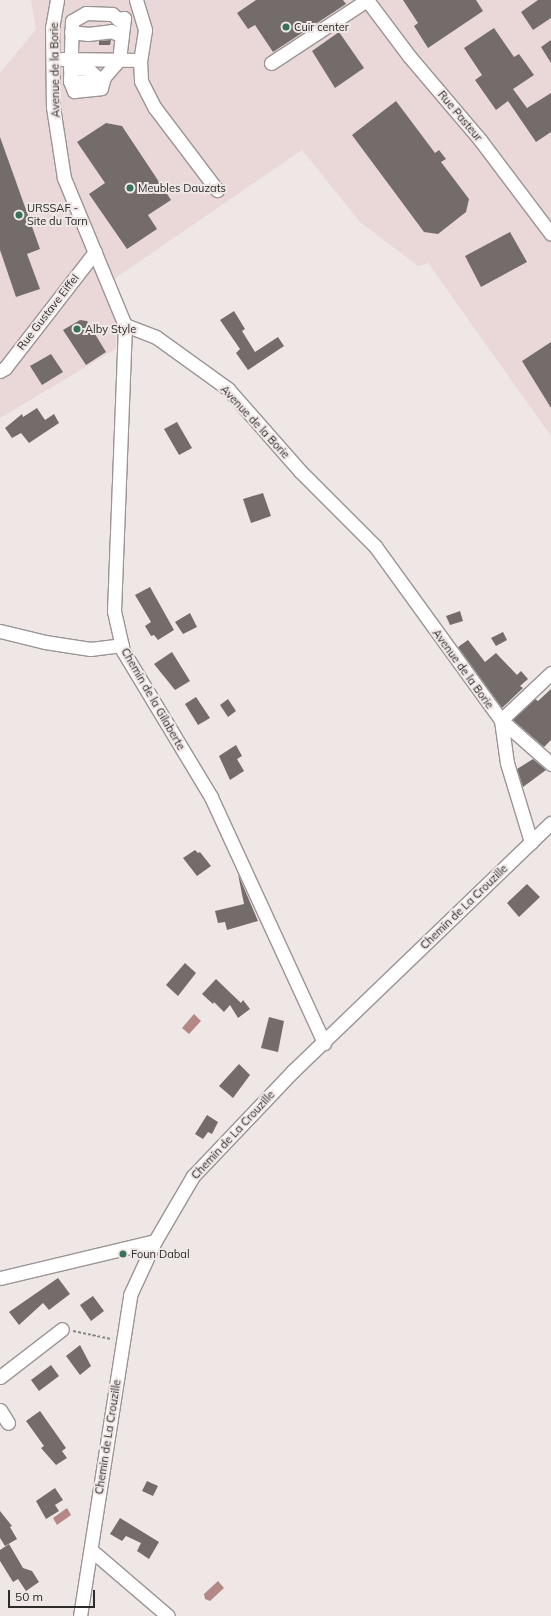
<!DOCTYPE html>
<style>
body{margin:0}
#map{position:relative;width:551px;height:1616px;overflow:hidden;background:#efe7e6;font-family:Mulish,sans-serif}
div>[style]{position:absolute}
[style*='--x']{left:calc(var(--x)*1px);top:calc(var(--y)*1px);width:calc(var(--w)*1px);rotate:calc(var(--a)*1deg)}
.built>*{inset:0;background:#e9d8d7}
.water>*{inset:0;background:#b38887}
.building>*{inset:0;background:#736c6b}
.path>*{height:2px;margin-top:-1px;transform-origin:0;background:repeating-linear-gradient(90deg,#8b8686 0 3px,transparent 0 5px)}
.roads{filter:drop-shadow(1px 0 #9c9494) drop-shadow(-1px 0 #9c9494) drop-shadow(0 1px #9c9494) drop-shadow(0 -1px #9c9494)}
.minor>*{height:13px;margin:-6.5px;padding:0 6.5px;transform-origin:6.5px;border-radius:6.5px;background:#fff}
.dots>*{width:11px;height:11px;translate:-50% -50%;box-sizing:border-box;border:2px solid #efe7e6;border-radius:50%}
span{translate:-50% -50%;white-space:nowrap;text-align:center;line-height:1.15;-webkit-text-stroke:4px #efe7e6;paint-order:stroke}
.poi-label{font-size:11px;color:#2e2b2b}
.left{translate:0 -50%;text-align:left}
.street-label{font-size:11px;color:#2e2b2b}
.scale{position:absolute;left:8px;top:1590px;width:87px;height:18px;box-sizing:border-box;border:2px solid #2e2b2b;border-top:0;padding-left:5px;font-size:12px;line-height:14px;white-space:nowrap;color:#2e2b2b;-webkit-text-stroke:3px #efe7e6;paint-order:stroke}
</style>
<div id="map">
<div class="built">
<i style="clip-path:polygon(31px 0,551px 0,551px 436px,428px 263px,418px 266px,360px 222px,302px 150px,114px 279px,116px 349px,0 418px,0 73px,36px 29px)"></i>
</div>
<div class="water">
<i style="clip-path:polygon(194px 1014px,201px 1021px,189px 1034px,182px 1028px)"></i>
<i style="clip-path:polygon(67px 1508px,71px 1515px,57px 1525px,53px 1518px)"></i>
<i style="clip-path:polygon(218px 1581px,224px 1588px,210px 1601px,205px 1599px,204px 1594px)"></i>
</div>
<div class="building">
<i style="clip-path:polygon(256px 0,343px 0,346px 4px,273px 52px,255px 25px,248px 29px,237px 13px)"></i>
<i style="clip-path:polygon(403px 0,476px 0,483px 11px,428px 48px,414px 26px,418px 23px)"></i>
<i style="clip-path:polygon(538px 0,551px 0,551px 18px,533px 30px,521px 12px)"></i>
<i style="clip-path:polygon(494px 28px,514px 57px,519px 54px,534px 75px,513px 89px,527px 108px,551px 93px,551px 132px,536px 142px,508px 101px,496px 110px,475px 80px,482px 75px,464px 48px)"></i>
<i style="clip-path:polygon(339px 32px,364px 68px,335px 88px,312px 51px)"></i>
<i style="clip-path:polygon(111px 40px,110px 45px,99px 45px,99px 41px)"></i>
<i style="clip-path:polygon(551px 40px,551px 63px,541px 47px)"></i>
<i style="clip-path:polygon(396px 101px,435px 153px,439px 150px,446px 159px,441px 162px,469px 199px,466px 212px,438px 234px,424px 232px,352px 135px)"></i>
<i style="clip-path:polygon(106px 123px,122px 126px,171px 200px,148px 215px,157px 229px,127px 249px,89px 194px,105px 183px,77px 142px)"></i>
<i style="clip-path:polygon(0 137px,40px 249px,27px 254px,40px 289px,16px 297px,0 250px)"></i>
<i style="clip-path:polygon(510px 232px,527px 262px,481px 287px,465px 256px)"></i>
<i style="clip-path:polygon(234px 311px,245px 329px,242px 331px,255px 352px,278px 337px,284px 346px,248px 370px,236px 353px,240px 349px,220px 320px)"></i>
<i style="clip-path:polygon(80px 320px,87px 321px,106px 352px,86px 365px,63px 330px)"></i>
<i style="clip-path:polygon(551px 342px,551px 408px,522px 361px)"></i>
<i style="clip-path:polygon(51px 354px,63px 372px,42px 385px,30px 366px)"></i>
<i style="clip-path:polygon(37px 408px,45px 420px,54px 414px,59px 423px,29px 443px,21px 433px,12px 438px,5px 428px,22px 414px,23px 417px)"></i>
<i style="clip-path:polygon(177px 422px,192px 448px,179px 455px,164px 429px)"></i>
<i style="clip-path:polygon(263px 493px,271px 516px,251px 523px,243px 499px)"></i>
<i style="clip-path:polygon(150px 587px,174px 630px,158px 640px,154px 635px,151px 636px,145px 626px,151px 622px,135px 595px)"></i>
<i style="clip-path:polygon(460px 611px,463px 621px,450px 625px,446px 616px)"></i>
<i style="clip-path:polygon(190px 613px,197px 627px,183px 634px,175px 622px)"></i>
<i style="clip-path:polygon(503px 632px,507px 640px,496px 646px,491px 638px)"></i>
<i style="clip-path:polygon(468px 640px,485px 662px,496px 653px,517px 675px,521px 671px,528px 679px,520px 686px,523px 688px,502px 708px,458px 647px)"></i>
<i style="clip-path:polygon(172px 652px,190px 681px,175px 690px,154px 664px)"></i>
<i style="clip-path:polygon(551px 689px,551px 740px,544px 747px,513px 720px,535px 699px,538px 701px)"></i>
<i style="clip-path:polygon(196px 697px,210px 718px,198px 725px,185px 704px)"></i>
<i style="clip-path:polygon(228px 699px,236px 711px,228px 717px,220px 705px)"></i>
<i style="clip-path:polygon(236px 745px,242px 756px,237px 759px,244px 771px,230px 780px,219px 756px)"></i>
<i style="clip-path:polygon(533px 759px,546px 770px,523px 787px,517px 769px)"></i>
<i style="clip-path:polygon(195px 850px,198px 853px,200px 852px,211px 866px,197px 876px,183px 858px)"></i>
<i style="clip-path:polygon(238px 874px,258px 921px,227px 930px,225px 922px,218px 923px,215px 911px,244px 904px)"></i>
<i style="clip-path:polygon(527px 884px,540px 897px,519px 917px,507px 903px)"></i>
<i style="clip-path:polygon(185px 963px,196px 973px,178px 996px,166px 985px)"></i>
<i style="clip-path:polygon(216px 979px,241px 1003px,243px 1000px,250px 1009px,238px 1018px,230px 1005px,224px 1012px,214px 1002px,213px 1004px,202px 994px)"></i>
<i style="clip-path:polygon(269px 1017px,284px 1021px,278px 1052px,261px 1048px)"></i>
<i style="clip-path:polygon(239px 1064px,250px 1075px,233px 1098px,219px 1086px)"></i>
<i style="clip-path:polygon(207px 1115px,218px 1122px,212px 1134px,208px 1132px,203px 1139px,195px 1134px)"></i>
<i style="clip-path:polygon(58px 1278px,70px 1294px,49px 1310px,43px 1303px,19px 1325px,9px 1312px)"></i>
<i style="clip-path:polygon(93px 1296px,104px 1311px,91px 1321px,80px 1305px)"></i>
<i style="clip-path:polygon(80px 1345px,91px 1366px,80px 1375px,66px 1356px)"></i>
<i style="clip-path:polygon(51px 1365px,59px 1376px,39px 1391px,31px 1380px)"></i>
<i style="clip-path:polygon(40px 1411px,66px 1448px,62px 1451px,67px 1458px,56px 1465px,41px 1448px,44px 1446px,26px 1421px)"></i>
<i style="clip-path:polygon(147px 1481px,158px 1486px,153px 1496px,142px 1491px)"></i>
<i style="clip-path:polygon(55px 1488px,63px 1500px,55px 1505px,59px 1511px,46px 1519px,36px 1501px)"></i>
<i style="clip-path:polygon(0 1511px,12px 1526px,10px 1527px,17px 1539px,5px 1546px,0 1538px)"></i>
<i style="clip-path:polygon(120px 1518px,159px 1542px,149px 1559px,137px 1551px,141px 1543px,126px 1536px,122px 1541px,110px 1534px)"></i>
<i style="clip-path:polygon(9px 1544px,23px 1568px,32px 1571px,39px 1582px,26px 1591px,18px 1579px,13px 1582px,0 1561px,0 1550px)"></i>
</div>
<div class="path">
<i style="--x:73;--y:1331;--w:40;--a:12"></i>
</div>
<div class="roads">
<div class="minor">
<i style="--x:57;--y:0;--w:27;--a:100"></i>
<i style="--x:52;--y:27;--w:80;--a:89.3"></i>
<i style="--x:53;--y:107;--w:72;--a:81.2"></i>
<i style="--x:64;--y:178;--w:159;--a:67.5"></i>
<i style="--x:125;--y:325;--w:286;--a:92.2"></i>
<i style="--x:114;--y:611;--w:41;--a:77.3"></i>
<i style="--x:123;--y:651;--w:170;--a:58.9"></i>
<i style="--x:211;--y:797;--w:271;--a:65.3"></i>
<i style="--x:136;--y:0;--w:31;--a:73"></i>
<i style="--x:145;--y:30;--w:30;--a:99"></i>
<i style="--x:140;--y:60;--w:21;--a:87"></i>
<i style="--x:141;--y:81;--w:30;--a:63"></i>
<i style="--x:155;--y:108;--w:103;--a:52.9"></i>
<i style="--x:367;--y:0;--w:70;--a:53.1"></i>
<i style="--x:409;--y:56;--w:111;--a:49.7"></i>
<i style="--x:481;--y:141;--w:116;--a:53"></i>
<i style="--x:71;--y:32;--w:17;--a:7"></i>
<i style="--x:88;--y:34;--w:23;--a:-7"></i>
<i style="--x:111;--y:31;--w:12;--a:24"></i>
<i style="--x:62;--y:59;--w:78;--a:0.7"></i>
<i style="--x:271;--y:63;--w:115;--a:-33.3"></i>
<i style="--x:70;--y:68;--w:18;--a:3"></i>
<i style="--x:88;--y:69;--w:12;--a:42"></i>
<i style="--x:70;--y:81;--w:17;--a:3"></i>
<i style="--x:87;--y:82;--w:18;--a:-16"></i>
<i style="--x:104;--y:77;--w:23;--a:-49"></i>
<i style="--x:119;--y:60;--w:42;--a:-83.2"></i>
<i style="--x:124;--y:18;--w:6;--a:171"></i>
<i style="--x:118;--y:19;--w:8;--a:-140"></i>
<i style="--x:112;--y:14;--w:26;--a:-178"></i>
<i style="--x:86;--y:13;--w:16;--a:150"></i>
<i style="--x:72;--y:21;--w:60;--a:91.9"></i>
<i style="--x:70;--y:81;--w:11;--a:68"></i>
<i style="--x:74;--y:91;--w:27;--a:-6"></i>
<i style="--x:101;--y:88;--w:11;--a:-75"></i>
<i style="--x:125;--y:325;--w:33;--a:21"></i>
<i style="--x:156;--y:337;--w:89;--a:35.8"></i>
<i style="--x:228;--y:389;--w:109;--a:48.7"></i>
<i style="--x:300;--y:471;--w:106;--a:45"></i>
<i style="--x:375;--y:546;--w:215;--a:54.1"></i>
<i style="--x:501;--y:720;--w:67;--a:41.3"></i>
<i style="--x:0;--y:371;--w:6;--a:-31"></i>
<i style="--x:5;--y:368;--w:147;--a:-52.2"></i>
<i style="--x:0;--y:631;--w:46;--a:13.7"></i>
<i style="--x:45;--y:642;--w:46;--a:8.8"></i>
<i style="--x:90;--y:649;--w:32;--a:-7"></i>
<i style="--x:501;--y:720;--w:43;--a:82.1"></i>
<i style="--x:507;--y:763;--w:83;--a:73.1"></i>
<i style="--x:501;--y:720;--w:69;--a:-43.2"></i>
<i style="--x:0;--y:1278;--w:159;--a:-13.4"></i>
<i style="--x:0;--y:1377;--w:78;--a:-37.7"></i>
<i style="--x:0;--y:1410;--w:15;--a:58"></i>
<i style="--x:91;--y:1550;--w:101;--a:40.6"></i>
<i style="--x:80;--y:1616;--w:325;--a:-81.1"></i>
<i style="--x:130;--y:1295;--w:60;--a:-65.2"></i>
<i style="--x:155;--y:1241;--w:75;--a:-59.7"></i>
<i style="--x:193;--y:1176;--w:145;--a:-46.4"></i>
<i style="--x:293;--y:1071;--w:358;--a:-43.9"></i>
</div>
</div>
<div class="dots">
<i style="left:286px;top:27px;background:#37725d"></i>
<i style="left:130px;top:188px;background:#37725d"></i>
<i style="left:19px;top:215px;background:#37725d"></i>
<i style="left:77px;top:329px;background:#37725d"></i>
<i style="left:123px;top:1254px;background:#37725d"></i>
</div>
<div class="poi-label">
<span class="left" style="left:294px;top:27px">Cuir center</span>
<span class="left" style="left:138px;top:188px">Meubles Dauzats</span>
<span class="left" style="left:27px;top:215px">URSSAF -<br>Site du Tarn</span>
<span class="left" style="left:85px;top:329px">Alby Style</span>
<span class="left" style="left:131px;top:1254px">Foun Dabal</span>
</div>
<div class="street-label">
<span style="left:55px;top:70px;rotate:-91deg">Avenue de la Borie</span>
<span style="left:460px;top:116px;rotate:50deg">Rue Pasteur</span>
<span style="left:48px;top:312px;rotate:-52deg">Rue Gustave Eiffel</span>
<span style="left:255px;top:422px;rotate:47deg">Avenue de la Borie</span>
<span style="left:463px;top:669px;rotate:54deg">Avenue de la Borie</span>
<span style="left:153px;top:699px;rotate:60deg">Chemin de la Gilaberte</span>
<span style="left:464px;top:907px;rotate:-44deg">Chemin de La Crouzille</span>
<span style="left:233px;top:1135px;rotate:-47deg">Chemin de La Crouzille</span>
<span style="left:108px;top:1437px;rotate:-81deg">Chemin de La Crouzille</span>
</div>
<div class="scale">50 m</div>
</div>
